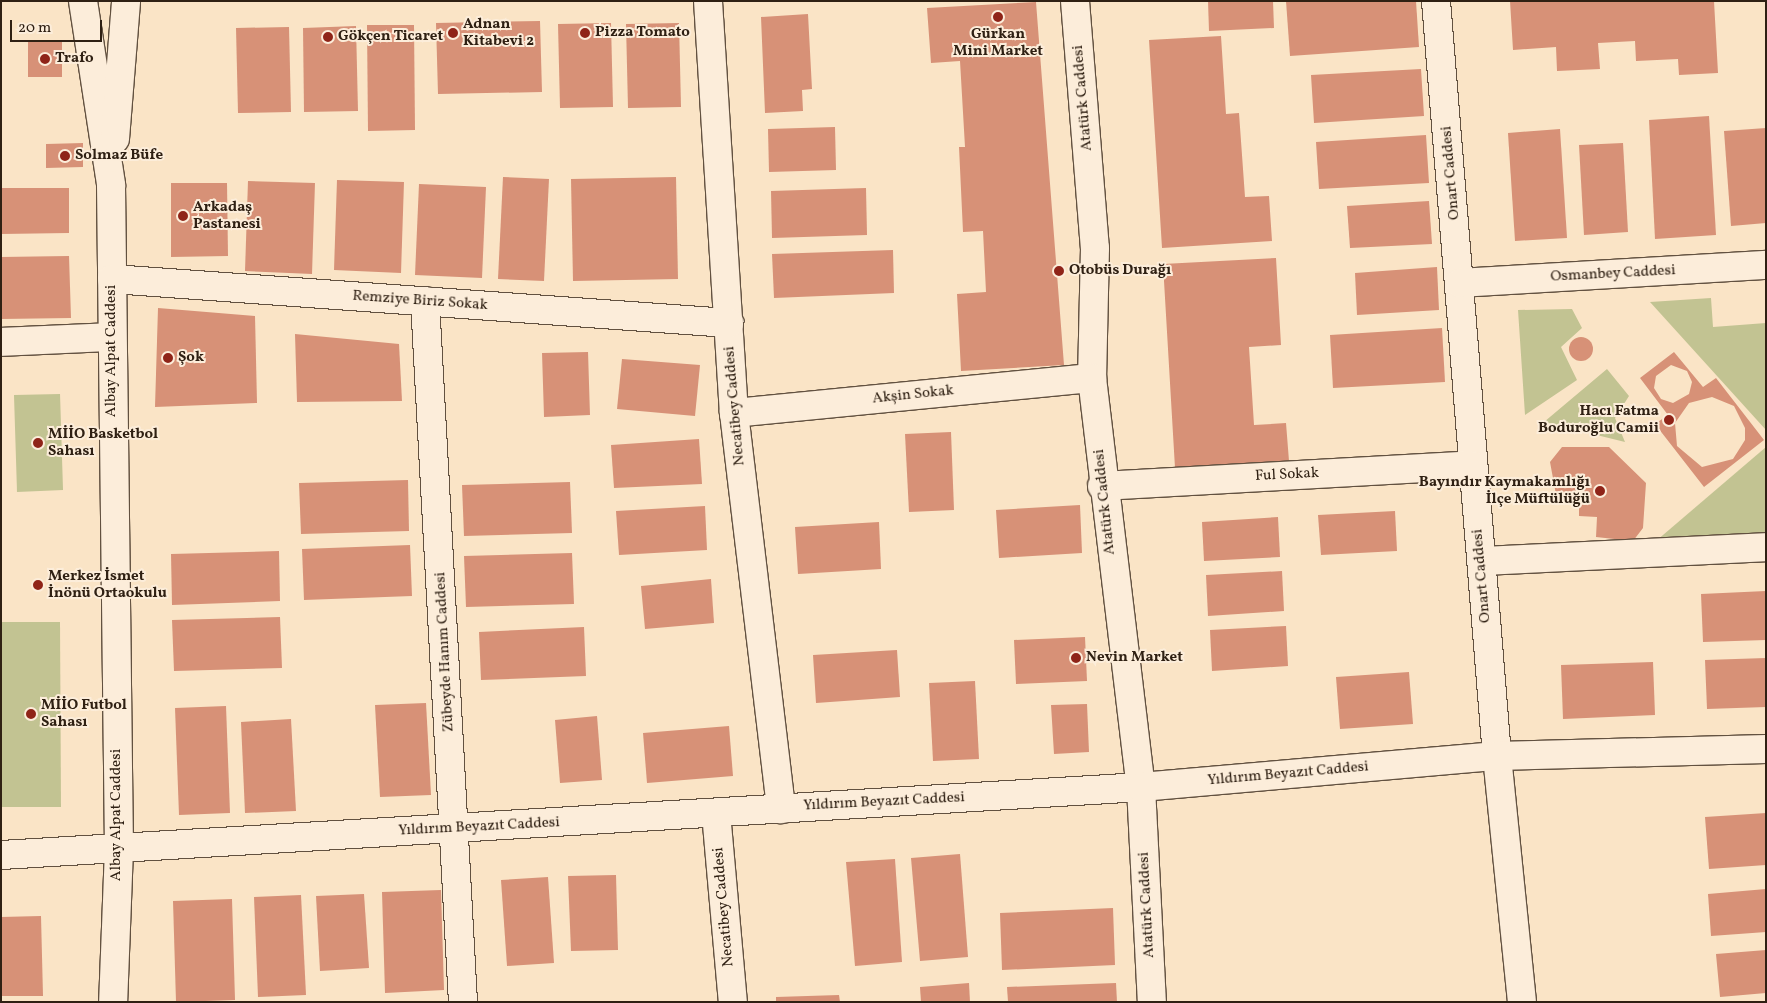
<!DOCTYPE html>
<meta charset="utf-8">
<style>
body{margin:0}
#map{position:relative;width:1767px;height:1003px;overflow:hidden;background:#fae4c6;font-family:Vollkorn,serif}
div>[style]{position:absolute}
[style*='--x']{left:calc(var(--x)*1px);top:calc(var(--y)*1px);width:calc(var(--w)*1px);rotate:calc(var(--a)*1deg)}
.green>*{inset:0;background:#c2c392}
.building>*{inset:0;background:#d79177}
.round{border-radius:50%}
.roads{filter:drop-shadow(1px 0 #625140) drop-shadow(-1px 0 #625140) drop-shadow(0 1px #625140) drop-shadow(0 -1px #625140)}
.minor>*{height:28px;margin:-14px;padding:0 14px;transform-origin:14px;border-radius:14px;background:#fcedda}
.dots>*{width:14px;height:14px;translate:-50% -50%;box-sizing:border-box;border:2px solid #fcedda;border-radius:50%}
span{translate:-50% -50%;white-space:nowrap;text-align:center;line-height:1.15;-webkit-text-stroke:4px #fcedda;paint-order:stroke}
.poi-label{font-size:15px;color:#2f2013;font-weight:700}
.left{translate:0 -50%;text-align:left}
.right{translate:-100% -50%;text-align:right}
.street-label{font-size:15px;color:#2f2013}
.frame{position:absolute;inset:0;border:2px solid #2f2013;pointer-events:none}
.scale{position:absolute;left:10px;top:20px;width:92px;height:22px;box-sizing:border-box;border:2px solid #2f2013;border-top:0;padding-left:6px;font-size:15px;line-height:18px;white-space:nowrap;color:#2f2013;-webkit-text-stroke:4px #fcedda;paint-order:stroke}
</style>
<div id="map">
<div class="green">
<i style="clip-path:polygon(1711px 298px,1713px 327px,1766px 323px,1766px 430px,1650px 302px)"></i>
<i style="clip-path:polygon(1572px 309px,1582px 328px,1561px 347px,1577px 380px,1525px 415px,1518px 310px)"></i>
<i style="clip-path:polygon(1607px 369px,1629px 396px,1615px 418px,1625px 442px,1544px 422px)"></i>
<i style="clip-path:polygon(60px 394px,63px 490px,17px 492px,14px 395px)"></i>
<i style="clip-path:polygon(1766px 447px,1766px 535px,1656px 541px)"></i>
<i style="clip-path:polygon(1px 622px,60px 622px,61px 807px,1px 807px)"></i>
</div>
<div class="building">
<i style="clip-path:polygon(1208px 1px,1273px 1px,1274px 28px,1209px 31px)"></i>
<i style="clip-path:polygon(1286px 1px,1416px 1px,1419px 47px,1290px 56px)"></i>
<i style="clip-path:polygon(1510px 1px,1714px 1px,1718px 73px,1679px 75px,1678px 59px,1636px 61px,1635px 41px,1598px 43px,1600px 69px,1557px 71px,1556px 47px,1513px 50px)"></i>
<i style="clip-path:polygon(1036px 2px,1064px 365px,961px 371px,957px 294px,986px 292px,983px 231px,963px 232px,959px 147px,965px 147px,960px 61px,931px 63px,927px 8px)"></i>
<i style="clip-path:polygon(808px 14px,812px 89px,802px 90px,803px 111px,765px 113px,761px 17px)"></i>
<i style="clip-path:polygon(540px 21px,542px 92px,438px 94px,436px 23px)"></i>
<i style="clip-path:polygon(611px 23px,613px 107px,560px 108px,558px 24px)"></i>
<i style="clip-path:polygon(679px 23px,681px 107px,628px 108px,626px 24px)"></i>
<i style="clip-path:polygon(367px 25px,414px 25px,415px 130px,368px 131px)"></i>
<i style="clip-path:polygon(356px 26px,358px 111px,304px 112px,303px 28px)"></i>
<i style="clip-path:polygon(289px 27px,291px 112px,238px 113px,236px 28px)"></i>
<i style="clip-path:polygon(1221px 36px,1226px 114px,1239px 113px,1245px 197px,1269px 196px,1272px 241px,1162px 248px,1149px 40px)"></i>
<i style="clip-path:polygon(28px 41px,62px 41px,62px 77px,28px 77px)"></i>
<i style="clip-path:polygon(1421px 69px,1424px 116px,1314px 123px,1311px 75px)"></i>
<i style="clip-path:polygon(1709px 116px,1716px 235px,1655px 239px,1649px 120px)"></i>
<i style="clip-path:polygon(835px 127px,836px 170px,769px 172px,768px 129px)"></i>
<i style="clip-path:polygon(1766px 128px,1766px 223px,1731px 226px,1724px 131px)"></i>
<i style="clip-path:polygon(1560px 129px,1567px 238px,1515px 241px,1508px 133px)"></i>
<i style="clip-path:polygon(1426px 135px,1429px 183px,1319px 189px,1316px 142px)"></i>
<i style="clip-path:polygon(83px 143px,83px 167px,46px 168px,46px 144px)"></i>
<i style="clip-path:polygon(1623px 143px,1628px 232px,1584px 235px,1579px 145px)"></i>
<i style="clip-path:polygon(503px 177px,549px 179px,544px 281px,498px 279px)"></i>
<i style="clip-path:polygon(676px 177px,678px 279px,573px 281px,571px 179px)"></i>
<i style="clip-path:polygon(337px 180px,404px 182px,401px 273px,334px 270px)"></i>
<i style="clip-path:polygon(248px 181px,315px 183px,312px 274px,245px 271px)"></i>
<i style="clip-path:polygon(171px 183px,227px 183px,228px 256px,171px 257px)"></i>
<i style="clip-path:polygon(419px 184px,486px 187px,482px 278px,415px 275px)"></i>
<i style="clip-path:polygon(1px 188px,69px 188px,69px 233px,1px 234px)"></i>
<i style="clip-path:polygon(866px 188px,867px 235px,772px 238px,771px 191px)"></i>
<i style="clip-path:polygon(1429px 201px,1432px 244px,1350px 248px,1347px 206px)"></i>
<i style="clip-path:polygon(893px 250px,894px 293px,774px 298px,772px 254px)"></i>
<i style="clip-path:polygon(69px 256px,71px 318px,1px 319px,1px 257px)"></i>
<i style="clip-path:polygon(1276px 258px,1281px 345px,1249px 347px,1254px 425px,1286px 423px,1289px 461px,1175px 468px,1163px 264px)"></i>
<i style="clip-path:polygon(1437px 267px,1439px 310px,1357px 315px,1355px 273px)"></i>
<i style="clip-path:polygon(158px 308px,255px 316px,257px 403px,155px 407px)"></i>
<i style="clip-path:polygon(1442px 328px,1445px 382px,1333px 388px,1330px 335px)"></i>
<i style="clip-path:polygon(295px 334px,399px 344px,402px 401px,297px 402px)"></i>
<i class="round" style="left:1569px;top:337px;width:24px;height:24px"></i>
<i style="clip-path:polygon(588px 352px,590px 415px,544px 417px,542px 353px)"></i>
<i style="clip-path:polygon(evenodd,1674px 352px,1703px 387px,1716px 378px,1764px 440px,1704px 487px,1655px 424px,1668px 415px,1640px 378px,1674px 352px,1671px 365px,1687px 371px,1692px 382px,1689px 394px,1673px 403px,1661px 399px,1654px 388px,1656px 376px,1671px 365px,1674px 352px,1712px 397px,1734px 406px,1745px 428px,1745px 440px,1733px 459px,1702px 467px,1677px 446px,1675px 423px,1689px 403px,1712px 397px)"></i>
<i style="clip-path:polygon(622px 359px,700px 365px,695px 416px,617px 409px)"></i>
<i style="clip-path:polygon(951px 432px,954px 510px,909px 512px,905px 434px)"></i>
<i style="clip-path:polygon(699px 439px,702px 484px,614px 488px,611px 445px)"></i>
<i style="clip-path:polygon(1562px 447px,1609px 447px,1646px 483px,1643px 528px,1633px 541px,1596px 537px,1597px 517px,1579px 516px,1579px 500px,1557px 500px,1550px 462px)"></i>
<i style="clip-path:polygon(408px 480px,409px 531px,301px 534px,299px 483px)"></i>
<i style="clip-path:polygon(570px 482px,572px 533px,464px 536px,462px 485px)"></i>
<i style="clip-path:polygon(1080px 505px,1082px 553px,999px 558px,996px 510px)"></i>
<i style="clip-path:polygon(705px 506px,707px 550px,619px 555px,616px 511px)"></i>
<i style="clip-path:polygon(1395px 511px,1397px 551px,1321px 555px,1318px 515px)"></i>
<i style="clip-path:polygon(1278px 517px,1280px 557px,1204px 561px,1202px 522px)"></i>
<i style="clip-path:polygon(879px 522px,881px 569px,798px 574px,795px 527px)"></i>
<i style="clip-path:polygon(410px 545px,412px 596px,304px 600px,302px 549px)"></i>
<i style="clip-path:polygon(279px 551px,280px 601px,172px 605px,171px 554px)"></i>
<i style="clip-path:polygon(572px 553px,574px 604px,466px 607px,464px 556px)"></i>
<i style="clip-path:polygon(1282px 571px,1284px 611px,1208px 616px,1206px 575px)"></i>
<i style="clip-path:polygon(711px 579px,714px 623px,645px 629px,641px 586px)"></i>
<i style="clip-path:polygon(1766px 591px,1766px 640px,1703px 642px,1701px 594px)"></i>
<i style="clip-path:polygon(280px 617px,282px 668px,174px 671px,172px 620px)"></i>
<i style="clip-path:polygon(1286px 626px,1288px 666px,1212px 671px,1210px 630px)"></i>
<i style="clip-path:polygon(584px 627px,586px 676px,481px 680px,479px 632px)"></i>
<i style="clip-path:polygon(1085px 637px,1087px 681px,1016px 684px,1014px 640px)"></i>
<i style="clip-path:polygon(897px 650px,900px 697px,816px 703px,813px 655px)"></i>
<i style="clip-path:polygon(1766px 658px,1766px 707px,1707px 709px,1705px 660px)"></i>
<i style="clip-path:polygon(1653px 662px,1655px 715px,1563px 719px,1561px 665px)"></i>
<i style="clip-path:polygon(1409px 672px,1413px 724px,1340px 729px,1336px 677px)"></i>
<i style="clip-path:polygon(975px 681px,979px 759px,933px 761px,929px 683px)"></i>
<i style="clip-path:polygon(426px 703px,431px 795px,380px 797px,375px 705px)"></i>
<i style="clip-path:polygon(1087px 704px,1089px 752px,1054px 754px,1051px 705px)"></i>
<i style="clip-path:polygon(226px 706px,230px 813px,179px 815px,175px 708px)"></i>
<i style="clip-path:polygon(597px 716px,602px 780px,560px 783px,555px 720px)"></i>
<i style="clip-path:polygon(291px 719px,296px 811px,245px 813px,241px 722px)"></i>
<i style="clip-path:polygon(729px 726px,733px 776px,647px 783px,643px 733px)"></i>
<i style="clip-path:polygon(1766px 813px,1766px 865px,1709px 869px,1705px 817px)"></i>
<i style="clip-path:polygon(960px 854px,968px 957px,920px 961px,911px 858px)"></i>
<i style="clip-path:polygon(895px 859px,902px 962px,855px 966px,846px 862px)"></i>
<i style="clip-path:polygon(616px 875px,618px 950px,571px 951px,568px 876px)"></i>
<i style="clip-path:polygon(548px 877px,554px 963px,507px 966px,501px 880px)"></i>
<i style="clip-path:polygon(1766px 889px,1766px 932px,1711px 936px,1708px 894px)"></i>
<i style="clip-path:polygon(441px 890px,444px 990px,385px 993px,382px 892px)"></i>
<i style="clip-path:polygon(364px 894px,369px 968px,320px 971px,316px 896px)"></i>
<i style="clip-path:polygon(301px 895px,306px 995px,258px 997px,254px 897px)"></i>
<i style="clip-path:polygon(232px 899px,235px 1000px,176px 1002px,173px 901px)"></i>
<i style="clip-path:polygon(1113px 908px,1115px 965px,1002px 970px,1000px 913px)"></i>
<i style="clip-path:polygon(41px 916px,43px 996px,1px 996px,1px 917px)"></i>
<i style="clip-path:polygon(1766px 950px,1766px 993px,1720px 997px,1716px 954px)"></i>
<i style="clip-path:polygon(969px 983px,970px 1002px,921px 1002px,920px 987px)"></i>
<i style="clip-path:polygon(1116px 983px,1117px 1002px,1008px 1002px,1007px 987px)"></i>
<i style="clip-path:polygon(839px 995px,840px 1002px,776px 1002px,776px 997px)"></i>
</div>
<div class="roads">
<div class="minor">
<i style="--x:83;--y:1;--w:186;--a:81.3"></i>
<i style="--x:111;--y:185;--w:664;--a:89.31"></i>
<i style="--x:119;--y:849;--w:153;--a:92.2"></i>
<i style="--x:708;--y:1;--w:413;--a:86.4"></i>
<i style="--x:734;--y:413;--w:399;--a:83.2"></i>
<i style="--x:1075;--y:1;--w:248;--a:85.4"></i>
<i style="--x:1095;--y:248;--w:130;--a:91.3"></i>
<i style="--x:1092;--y:378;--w:412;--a:83.2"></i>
<i style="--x:1141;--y:787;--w:215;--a:87.1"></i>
<i style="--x:1436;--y:1;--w:757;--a:85.38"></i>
<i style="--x:1497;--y:756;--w:247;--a:84.2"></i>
<i style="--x:115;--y:139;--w:138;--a:-85.4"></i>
<i style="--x:112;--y:279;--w:619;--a:4.08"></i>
<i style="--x:1460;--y:283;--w:307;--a:-3.4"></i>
<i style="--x:425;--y:301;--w:702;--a:86.9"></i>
<i style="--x:1;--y:342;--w:110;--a:-2.6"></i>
<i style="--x:734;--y:413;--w:360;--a:-5.6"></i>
<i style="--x:1102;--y:486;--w:371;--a:-3.2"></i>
<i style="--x:1482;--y:561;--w:284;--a:-2.8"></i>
<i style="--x:716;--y:813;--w:190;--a:84.9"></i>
<i style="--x:1;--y:855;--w:1142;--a:-3.41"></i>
<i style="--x:1141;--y:787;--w:357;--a:-5"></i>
<i style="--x:1497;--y:756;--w:269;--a:-1.5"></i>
</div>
</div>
<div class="dots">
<i style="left:998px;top:17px;background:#8f2418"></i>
<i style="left:453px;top:33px;background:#8f2418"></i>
<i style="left:585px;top:33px;background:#8f2418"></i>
<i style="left:328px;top:37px;background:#8f2418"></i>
<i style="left:45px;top:59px;background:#8f2418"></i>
<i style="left:65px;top:156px;background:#8f2418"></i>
<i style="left:183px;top:216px;background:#8f2418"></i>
<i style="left:1059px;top:271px;background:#8f2418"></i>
<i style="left:168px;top:358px;background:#8f2418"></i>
<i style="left:1669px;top:420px;background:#8f2418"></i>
<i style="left:38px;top:443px;background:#8f2418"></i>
<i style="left:1600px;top:491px;background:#8f2418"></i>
<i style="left:38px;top:585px;background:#8f2418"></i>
<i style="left:1076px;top:658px;background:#8f2418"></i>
<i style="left:31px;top:714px;background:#8f2418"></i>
</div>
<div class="poi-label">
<span class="left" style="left:463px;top:33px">Adnan<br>Kitabevi 2</span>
<span class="left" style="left:595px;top:33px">Pizza Tomato</span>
<span style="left:998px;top:43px">Gürkan<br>Mini Market</span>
<span class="left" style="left:338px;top:37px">Gökçen Ticaret</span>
<span class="left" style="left:55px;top:59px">Trafo</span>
<span class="left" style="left:75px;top:156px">Solmaz Büfe</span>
<span class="left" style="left:193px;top:216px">Arkadaş<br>Pastanesi</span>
<span class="left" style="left:1069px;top:271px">Otobüs Durağı</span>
<span class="left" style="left:178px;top:358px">Şok</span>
<span class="right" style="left:1659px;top:420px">Hacı Fatma<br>Boduroğlu Camii</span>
<span class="left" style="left:48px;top:443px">MİİO Basketbol<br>Sahası</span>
<span class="right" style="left:1590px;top:491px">Bayındır Kaymakamlığı<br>İlçe Müftülüğü</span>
<span class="left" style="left:48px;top:585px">Merkez İsmet<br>İnönü Ortaokulu</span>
<span class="left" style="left:1086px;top:658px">Nevin Market</span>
<span class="left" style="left:41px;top:714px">MİİO Futbol<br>Sahası</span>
</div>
<div class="street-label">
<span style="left:1083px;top:98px;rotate:-95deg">Atatürk Caddesi</span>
<span style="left:1451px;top:173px;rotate:-95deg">Onart Caddesi</span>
<span style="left:1613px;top:274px;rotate:-3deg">Osmanbey Caddesi</span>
<span style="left:420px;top:301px;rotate:4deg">Remziye Biriz Sokak</span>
<span style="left:112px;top:351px;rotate:-90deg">Albay Alpat Caddesi</span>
<span style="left:913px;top:395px;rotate:-6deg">Akşin Sokak</span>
<span style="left:735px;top:406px;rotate:-95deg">Necatibey Caddesi</span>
<span style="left:1287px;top:475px;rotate:-3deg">Ful Sokak</span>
<span style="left:1105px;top:502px;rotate:-96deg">Atatürk Caddesi</span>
<span style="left:1482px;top:576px;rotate:-95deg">Onart Caddesi</span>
<span style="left:445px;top:652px;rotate:-93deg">Zübeyde Hanım Caddesi</span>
<span style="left:1288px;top:774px;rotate:-5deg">Yıldırım Beyazıt Caddesi</span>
<span style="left:884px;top:802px;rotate:-3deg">Yıldırım Beyazıt Caddesi</span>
<span style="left:117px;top:815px;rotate:-90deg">Albay Alpat Caddesi</span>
<span style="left:479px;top:827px;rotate:-3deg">Yıldırım Beyazıt Caddesi</span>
<span style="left:1147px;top:905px;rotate:-93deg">Atatürk Caddesi</span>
<span style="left:724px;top:907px;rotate:-95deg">Necatibey Caddesi</span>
</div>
<div class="frame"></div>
<div class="scale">20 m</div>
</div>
